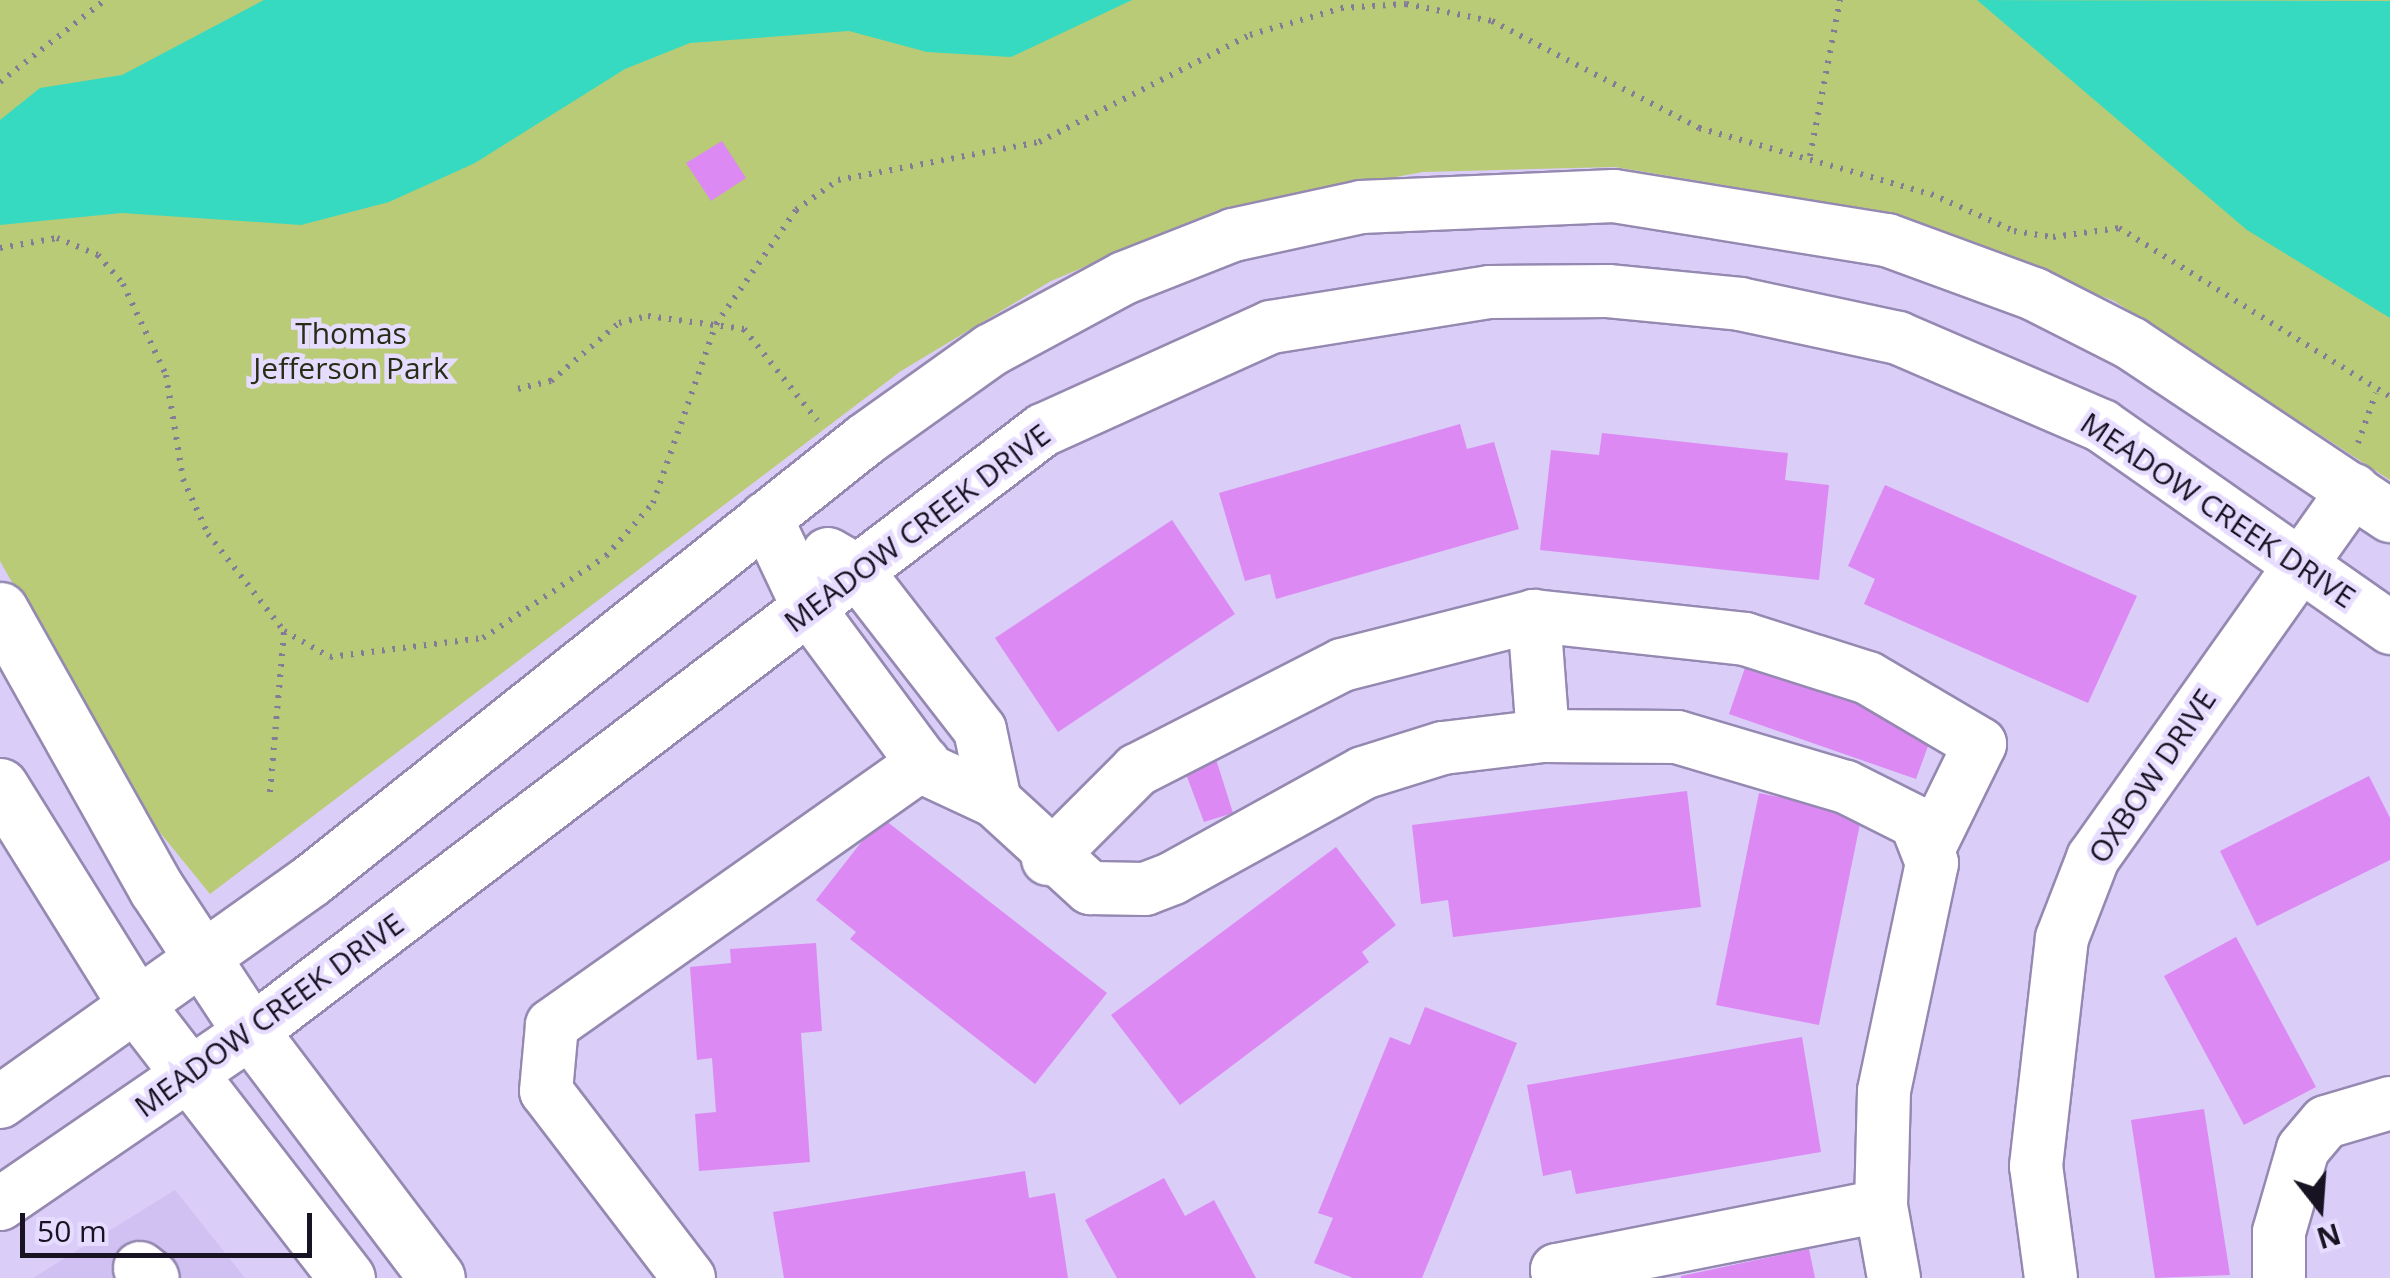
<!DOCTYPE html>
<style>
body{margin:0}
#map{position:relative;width:2390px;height:1278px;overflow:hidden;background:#dacdf8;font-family:"Open Sans",sans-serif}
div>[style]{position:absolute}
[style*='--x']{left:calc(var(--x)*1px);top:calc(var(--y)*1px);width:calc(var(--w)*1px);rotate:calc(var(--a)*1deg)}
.built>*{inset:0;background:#d0c1f2}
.green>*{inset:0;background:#b9cb77}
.water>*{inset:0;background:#36dac0}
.building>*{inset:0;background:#dc89f3}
.path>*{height:6px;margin-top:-3px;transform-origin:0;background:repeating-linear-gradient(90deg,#847b99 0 2.5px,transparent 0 10.5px)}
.roads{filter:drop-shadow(2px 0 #9589b1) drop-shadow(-2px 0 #9589b1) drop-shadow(0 2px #9589b1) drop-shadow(0 -2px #9589b1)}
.minor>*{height:52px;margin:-26px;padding:0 26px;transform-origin:26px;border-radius:26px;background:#fff}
.major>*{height:55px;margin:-27.5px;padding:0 27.5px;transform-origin:27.5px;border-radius:27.5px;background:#fff}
span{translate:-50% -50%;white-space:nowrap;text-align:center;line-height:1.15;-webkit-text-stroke:9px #e6dcff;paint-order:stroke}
.park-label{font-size:30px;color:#282d16}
.street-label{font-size:30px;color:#181322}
.north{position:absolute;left:2270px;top:1158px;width:100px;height:100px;-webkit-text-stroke:8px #e6dcff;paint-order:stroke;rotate:163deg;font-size:28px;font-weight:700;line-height:40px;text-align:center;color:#181322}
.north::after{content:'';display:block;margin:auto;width:35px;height:45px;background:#181322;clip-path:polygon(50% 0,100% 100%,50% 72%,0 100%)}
.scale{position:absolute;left:20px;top:1213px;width:292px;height:45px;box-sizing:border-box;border:5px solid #181322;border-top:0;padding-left:12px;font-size:30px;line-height:35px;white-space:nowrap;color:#181322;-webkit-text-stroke:8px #e6dcff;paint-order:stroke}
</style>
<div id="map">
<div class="built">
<i style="clip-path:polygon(175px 1190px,245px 1278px,33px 1278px)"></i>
</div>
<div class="green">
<i style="clip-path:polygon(0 0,2390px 0,2390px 480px,2114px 301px,1960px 240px,1807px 199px,1615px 167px,1423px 172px,1224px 208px,1051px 281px,901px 371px,210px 894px,136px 803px,0 561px)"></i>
</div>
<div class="water">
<i style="clip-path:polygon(264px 0,1132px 0,1011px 57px,927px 52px,849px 31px,690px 43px,625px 69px,475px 163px,389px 202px,301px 225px,122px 213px,0 225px,0 120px,40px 88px,122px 75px)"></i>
<i style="clip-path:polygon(1977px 0,2390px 1px,2390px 318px,2247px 230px)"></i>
</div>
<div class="building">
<i style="clip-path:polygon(722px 141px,746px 178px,711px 201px,686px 163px)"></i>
<i style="clip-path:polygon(1460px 424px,1467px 449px,1494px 442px,1519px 529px,1276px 599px,1270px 574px,1245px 581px,1219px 493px)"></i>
<i style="clip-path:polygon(1602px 433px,1788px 453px,1785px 480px,1829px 485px,1819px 580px,1540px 550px,1551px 450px,1599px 455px)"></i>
<i style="clip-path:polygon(1885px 485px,2137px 596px,2088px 703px,1864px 604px,1875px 579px,1848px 566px)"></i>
<i style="clip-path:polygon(1172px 520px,1235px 614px,1058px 732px,995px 638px)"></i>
<i style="clip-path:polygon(1748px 659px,1936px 724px,1916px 779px,1729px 714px)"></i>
<i style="clip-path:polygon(1215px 756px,1233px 813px,1204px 822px,1183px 766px)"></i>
<i style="clip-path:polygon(2369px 776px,2390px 818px,2390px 860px,2257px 926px,2220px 851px)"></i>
<i style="clip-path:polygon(1687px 791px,1701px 907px,1453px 937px,1448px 900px,1421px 904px,1412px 825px)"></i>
<i style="clip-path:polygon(1759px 793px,1862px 814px,1819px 1025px,1716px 1005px)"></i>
<i style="clip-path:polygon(881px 817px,1107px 993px,1035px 1084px,850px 939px,856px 932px,816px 900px)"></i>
<i style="clip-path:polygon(1336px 847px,1396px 925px,1362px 952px,1369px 962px,1180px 1105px,1111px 1015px)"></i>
<i style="clip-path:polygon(2236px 937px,2316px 1087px,2244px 1125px,2164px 976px)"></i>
<i style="clip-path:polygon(816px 943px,822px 1031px,801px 1033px,810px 1162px,699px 1171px,695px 1114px,716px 1112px,712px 1058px,697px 1060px,690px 967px,731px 963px,730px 949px)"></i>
<i style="clip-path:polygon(1425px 1007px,1517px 1043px,1422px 1278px,1353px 1278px,1314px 1263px,1333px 1218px,1318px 1213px,1390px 1037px,1410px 1045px)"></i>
<i style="clip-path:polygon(1802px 1037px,1821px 1152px,1576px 1194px,1571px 1170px,1543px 1176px,1527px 1085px)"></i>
<i style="clip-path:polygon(2204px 1109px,2230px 1275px,2155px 1278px,2131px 1120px)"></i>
<i style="clip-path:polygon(1025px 1171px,1029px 1198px,1055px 1193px,1068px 1278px,784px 1278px,773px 1212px)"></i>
<i style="clip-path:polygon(1164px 1178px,1185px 1216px,1214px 1200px,1256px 1278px,1117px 1278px,1085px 1220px)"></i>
<i style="clip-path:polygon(1809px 1249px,1815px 1278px,1681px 1278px,1681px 1276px)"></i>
</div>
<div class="path">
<i style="--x:0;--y:82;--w:133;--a:-38"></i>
<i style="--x:1810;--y:156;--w:159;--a:-79.1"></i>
<i style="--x:0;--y:248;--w:58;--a:-10"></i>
<i style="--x:57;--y:238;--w:44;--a:22.5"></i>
<i style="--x:98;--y:255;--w:38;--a:49"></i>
<i style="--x:123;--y:284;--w:101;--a:64.7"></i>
<i style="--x:166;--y:375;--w:105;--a:80.7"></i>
<i style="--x:183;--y:479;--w:60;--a:65.6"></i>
<i style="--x:208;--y:534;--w:123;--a:51.9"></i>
<i style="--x:284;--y:631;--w:53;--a:29.5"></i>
<i style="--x:330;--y:657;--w:154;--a:-7.1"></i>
<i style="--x:483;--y:638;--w:148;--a:-33.7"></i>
<i style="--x:606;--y:556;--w:71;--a:-48.4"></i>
<i style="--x:653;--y:503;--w:190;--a:-70.6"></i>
<i style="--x:716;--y:324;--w:139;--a:-54.9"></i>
<i style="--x:796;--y:210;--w:52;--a:-35.5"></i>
<i style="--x:838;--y:180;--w:205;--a:-10.7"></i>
<i style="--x:1039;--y:142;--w:237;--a:-26.9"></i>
<i style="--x:1250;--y:35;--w:95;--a:-16.5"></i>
<i style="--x:1341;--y:8;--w:65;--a:-3.5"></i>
<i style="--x:1406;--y:4;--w:88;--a:11.2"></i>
<i style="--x:1492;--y:21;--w:233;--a:27.3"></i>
<i style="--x:1699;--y:128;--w:241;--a:15.9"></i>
<i style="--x:1931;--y:194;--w:91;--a:24"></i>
<i style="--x:2014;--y:231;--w:39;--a:9"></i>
<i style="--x:2053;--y:237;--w:67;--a:-7.8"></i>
<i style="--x:2119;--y:228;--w:319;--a:31.9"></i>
<i style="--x:518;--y:389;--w:34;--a:-14"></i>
<i style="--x:551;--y:381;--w:89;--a:-40.5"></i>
<i style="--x:619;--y:323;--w:30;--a:-14"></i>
<i style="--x:648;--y:316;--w:97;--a:7.7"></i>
<i style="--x:744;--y:329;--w:117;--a:51.3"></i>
<i style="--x:2358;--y:443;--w:53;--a:-70.2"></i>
<i style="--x:270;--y:792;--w:162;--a:-85"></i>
</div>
<div class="roads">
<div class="minor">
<i style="--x:766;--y:518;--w:101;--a:64.7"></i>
<i style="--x:809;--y:609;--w:200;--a:53.5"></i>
<i style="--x:928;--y:770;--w:74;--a:24.8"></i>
<i style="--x:995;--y:801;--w:129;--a:42.5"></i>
<i style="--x:1090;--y:888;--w:55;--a:1"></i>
<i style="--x:1145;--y:889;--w:30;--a:-21"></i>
<i style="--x:1173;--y:878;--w:217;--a:-28.9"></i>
<i style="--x:1363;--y:773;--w:84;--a:-17.4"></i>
<i style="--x:1443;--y:748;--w:101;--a:-6.8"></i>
<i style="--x:1543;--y:736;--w:134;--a:0.4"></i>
<i style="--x:1677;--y:737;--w:176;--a:16.5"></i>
<i style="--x:1846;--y:787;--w:78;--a:26.6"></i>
<i style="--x:1916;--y:822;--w:44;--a:68.7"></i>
<i style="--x:1932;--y:863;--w:233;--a:101.9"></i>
<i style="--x:1884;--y:1091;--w:115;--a:91.5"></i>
<i style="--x:1881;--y:1206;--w:73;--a:79.8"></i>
<i style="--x:828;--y:554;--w:32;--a:30"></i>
<i style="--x:856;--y:570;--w:202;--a:52.2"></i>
<i style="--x:980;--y:730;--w:73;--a:78.1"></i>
<i style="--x:1534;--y:616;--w:120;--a:85.7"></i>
<i style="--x:1048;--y:859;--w:126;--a:-45"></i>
<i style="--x:1137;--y:770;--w:230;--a:-27.1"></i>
<i style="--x:1342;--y:665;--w:198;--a:-14.3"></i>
<i style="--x:1534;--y:616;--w:212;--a:6.2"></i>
<i style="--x:1745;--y:639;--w:129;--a:17.6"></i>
<i style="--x:1868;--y:678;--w:130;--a:30.5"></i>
<i style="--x:1980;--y:744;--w:116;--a:116.1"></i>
<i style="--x:0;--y:1102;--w:382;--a:-35.4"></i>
<i style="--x:311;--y:881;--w:709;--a:-38.53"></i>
<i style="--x:866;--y:439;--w:153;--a:-35.5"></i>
<i style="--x:991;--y:350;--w:151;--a:-28.4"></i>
<i style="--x:1124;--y:278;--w:117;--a:-21.5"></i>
<i style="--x:1233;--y:235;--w:131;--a:-12.3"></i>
<i style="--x:1361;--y:207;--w:253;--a:-2.5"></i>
<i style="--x:1614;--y:196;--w:277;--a:9.2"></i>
<i style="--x:1887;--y:240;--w:157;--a:20.2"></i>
<i style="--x:2034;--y:294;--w:110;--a:27"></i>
<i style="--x:2132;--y:344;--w:310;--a:33.7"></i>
<i style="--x:0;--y:1204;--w:304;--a:-34.4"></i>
<i style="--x:251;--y:1032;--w:995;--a:-37.24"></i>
<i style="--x:1043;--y:430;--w:250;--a:-24.3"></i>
<i style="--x:1271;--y:327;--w:222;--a:-9.1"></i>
<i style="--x:1490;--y:292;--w:118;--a:-0.5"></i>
<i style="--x:1608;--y:291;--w:133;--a:5.6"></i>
<i style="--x:1740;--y:304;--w:162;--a:12.1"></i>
<i style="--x:1898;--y:338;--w:222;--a:23.3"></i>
<i style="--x:2102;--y:426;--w:352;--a:35"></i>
<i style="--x:140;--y:1268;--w:16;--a:38"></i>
<i style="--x:689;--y:1278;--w:235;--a:-127.4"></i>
<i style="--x:546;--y:1091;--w:66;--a:-84.8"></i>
<i style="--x:552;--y:1025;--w:455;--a:-35.2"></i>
<i style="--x:1561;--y:1278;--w:9;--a:-117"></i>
<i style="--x:1557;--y:1270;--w:330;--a:-11.2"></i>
<i style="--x:2051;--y:1278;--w:113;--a:-97.6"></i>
<i style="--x:2036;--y:1166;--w:229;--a:-83.5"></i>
<i style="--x:2062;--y:938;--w:86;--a:-68.8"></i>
<i style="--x:2093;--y:858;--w:451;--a:-54.7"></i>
<i style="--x:2279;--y:1278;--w:46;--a:-90"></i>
<i style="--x:2279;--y:1232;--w:86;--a:-73.9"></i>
<i style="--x:2303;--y:1149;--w:35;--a:-50"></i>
<i style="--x:2326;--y:1122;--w:67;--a:-16.5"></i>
</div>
<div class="major">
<i style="--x:0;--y:610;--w:319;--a:60.7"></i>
<i style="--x:156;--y:888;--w:173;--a:56.6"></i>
<i style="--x:251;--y:1032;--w:308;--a:52.9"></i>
<i style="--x:0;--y:786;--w:263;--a:58.1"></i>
<i style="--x:139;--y:1009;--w:340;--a:52.3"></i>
</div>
</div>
<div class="park-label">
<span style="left:351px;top:350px">Thomas<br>Jefferson Park</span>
</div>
<div class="street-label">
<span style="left:2218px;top:510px;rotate:34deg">MEADOW CREEK DRIVE</span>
<span style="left:917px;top:528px;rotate:-37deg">MEADOW CREEK DRIVE</span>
<span style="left:2152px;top:776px;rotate:-56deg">OXBOW DRIVE</span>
<span style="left:269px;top:1015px;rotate:-36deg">MEADOW CREEK DRIVE</span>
</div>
<div class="north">N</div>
<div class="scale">50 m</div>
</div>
